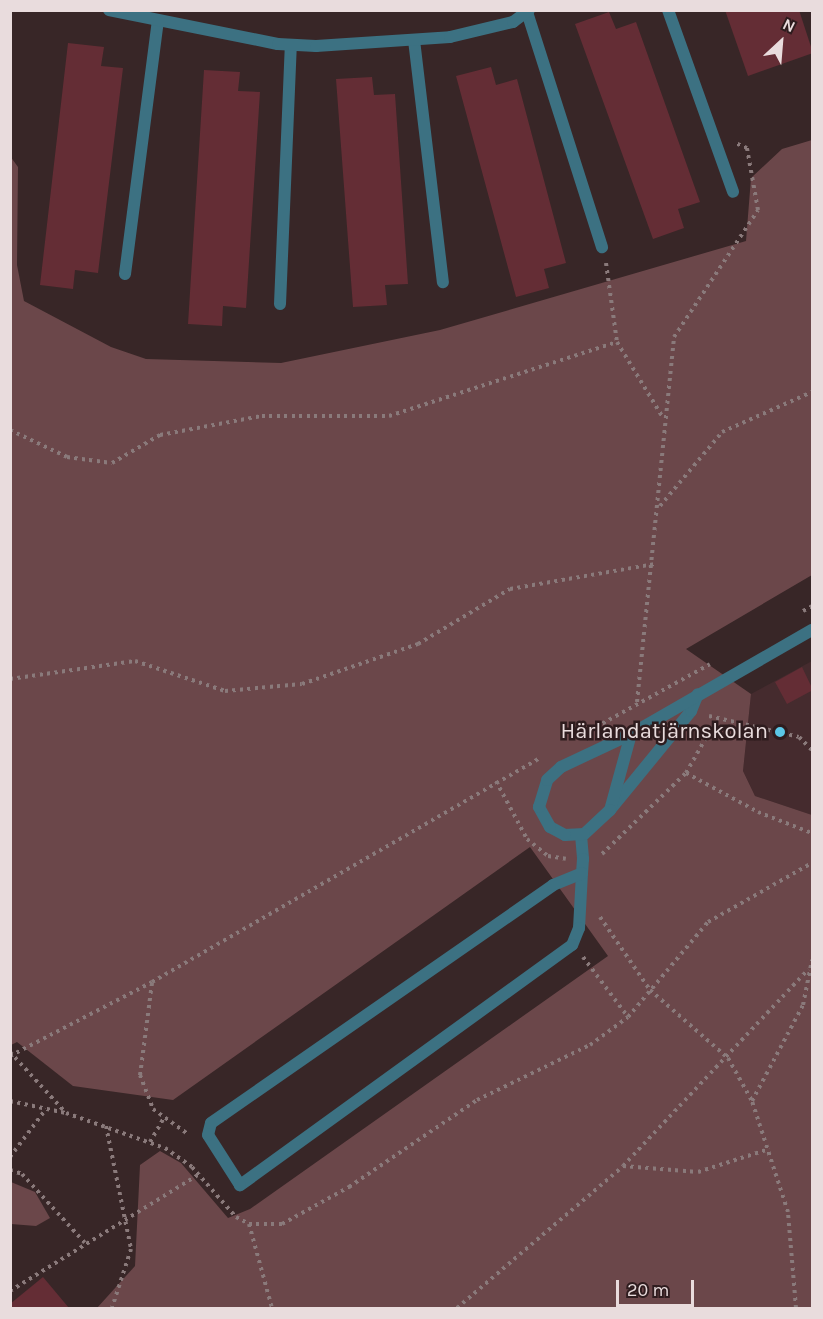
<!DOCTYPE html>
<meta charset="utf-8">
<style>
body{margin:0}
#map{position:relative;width:823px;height:1319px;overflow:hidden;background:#382627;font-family:Karla,sans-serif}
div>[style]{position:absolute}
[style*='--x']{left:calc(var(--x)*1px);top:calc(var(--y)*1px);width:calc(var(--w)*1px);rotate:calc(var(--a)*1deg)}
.built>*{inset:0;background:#452b2e}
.green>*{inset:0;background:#6b474a}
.building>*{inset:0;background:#642d35}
.path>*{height:4px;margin-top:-2px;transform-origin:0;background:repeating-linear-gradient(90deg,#8a7a7b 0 3px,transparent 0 7.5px)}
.lane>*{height:12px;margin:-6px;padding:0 6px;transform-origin:6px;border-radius:6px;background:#3c7182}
.street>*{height:12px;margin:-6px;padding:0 6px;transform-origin:6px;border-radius:6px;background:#3c7182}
.dots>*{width:16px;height:16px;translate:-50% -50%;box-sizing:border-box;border:3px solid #2e1c1e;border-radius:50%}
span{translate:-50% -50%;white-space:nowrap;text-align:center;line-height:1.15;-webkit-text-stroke:5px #2e1c1e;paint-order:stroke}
.poi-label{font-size:22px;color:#e9dcdd}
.right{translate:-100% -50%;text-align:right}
.frame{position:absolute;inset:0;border:12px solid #e9dcdd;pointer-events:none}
.north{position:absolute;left:751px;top:12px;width:60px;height:60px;-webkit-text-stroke:4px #2e1c1e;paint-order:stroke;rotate:26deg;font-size:16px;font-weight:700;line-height:24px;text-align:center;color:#e9dcdd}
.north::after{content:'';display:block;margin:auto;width:21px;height:27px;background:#e9dcdd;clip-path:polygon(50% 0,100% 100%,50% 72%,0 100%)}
.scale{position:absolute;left:616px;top:1280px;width:78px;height:27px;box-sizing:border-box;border:3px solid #e9dcdd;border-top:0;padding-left:8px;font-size:18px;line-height:21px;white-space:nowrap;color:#e9dcdd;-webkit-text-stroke:4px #2e1c1e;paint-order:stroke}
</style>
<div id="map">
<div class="built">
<i style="clip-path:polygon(812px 661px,812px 815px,755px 796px,743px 771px,751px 694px)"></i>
</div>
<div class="green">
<i style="clip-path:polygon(812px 140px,812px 575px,686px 649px,751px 694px,743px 771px,755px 796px,812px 815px,812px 1308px,97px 1308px,135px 1266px,140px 1165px,160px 1151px,181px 1163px,228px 1218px,250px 1209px,608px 956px,530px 847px,173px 1100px,73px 1086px,17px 1042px,11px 1045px,10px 156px,18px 167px,17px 265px,24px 301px,111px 347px,146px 359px,281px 363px,440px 330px,746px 241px,751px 178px,782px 149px)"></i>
<i style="clip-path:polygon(11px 1182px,35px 1192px,50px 1218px,36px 1226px,11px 1224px)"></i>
</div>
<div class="building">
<i style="clip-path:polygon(725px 10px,799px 10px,813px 53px,748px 76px)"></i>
<i style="clip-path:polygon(609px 12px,616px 29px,636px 22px,700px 202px,678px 209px,684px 228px,653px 239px,575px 24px)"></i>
<i style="clip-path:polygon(68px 43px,104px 47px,101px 66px,123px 68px,98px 273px,75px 270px,73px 289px,40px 285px)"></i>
<i style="clip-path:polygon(491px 67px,496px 85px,517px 79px,566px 263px,544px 269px,549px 288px,516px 297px,456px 76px)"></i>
<i style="clip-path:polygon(204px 70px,240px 72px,238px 91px,260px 92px,246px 308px,223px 306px,222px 326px,188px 324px)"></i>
<i style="clip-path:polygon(372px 77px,374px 95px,395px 94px,408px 284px,385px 285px,387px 305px,353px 307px,336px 79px)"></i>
<i style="clip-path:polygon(802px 667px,813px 690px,787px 704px,775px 682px)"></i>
<i style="clip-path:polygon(43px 1277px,69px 1308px,10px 1308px,10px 1304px)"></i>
</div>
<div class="path">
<i style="--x:606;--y:263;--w:80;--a:82.1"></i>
<i style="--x:10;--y:430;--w:63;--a:25.3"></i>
<i style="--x:67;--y:457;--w:45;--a:7.6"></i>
<i style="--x:112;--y:463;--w:56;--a:-30.3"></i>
<i style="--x:160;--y:435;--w:104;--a:-10.6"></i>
<i style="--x:262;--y:416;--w:127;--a:0"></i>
<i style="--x:389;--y:416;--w:240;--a:-18"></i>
<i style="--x:617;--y:342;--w:87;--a:58.7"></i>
<i style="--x:660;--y:506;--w:97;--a:-50"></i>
<i style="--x:722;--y:432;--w:98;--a:-24"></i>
<i style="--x:803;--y:611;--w:10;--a:-29"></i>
<i style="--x:10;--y:679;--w:126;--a:-8.2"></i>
<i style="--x:135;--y:661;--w:95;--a:18.4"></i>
<i style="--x:225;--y:691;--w:77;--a:-5.2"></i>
<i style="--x:302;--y:684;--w:123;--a:-19"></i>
<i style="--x:418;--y:644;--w:107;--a:-30.9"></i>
<i style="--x:510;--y:589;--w:146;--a:-9.8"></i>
<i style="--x:637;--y:702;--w:367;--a:-84.2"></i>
<i style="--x:674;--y:337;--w:152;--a:-56.5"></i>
<i style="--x:758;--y:210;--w:63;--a:-100.1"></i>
<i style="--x:747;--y:148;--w:13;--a:-157"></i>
<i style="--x:709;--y:716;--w:92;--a:13.1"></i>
<i style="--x:799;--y:737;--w:18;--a:45"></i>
<i style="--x:596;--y:727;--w:130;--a:-28.9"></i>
<i style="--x:686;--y:773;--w:43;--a:-60.4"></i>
<i style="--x:707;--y:736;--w:11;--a:-124"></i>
<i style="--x:496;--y:781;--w:66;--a:61.9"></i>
<i style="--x:527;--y:839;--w:27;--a:39"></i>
<i style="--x:548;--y:856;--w:18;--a:9"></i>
<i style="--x:602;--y:854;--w:117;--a:-44"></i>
<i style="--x:686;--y:773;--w:82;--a:28.4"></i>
<i style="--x:758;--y:812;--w:58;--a:21.3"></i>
<i style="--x:600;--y:917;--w:88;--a:55.6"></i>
<i style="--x:650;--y:990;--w:103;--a:41.1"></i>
<i style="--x:728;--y:1058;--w:49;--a:60.8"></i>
<i style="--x:583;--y:957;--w:75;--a:53.1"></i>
<i style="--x:152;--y:983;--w:93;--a:97.4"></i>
<i style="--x:140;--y:1075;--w:36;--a:69"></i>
<i style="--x:153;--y:1109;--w:44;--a:35.8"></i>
<i style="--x:10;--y:1052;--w:81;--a:47.5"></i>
<i style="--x:10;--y:1056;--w:160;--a:-27.5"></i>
<i style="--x:152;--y:982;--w:448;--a:-30"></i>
<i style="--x:10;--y:1101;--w:57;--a:12.1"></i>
<i style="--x:66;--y:1113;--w:105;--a:19.5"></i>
<i style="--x:165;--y:1148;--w:33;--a:35"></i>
<i style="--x:192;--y:1167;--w:67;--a:48.7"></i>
<i style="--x:236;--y:1217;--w:15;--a:28"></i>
<i style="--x:249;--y:1224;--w:33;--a:0"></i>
<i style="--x:282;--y:1224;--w:77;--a:-28.9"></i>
<i style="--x:349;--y:1187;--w:155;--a:-34.2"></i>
<i style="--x:477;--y:1100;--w:126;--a:-26"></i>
<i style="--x:590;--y:1045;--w:47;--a:-36.4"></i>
<i style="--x:628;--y:1017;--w:124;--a:-49.9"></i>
<i style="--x:708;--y:922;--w:120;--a:-29.6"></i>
<i style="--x:106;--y:1126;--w:126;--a:78.5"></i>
<i style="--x:131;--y:1249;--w:62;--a:107.9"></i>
<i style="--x:150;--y:1142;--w:28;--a:-60"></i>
<i style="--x:10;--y:1157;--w:60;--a:-53.1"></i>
<i style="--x:623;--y:1166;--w:75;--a:4.6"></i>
<i style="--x:698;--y:1172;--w:75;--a:-17.9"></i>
<i style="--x:10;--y:1170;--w:13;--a:18"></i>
<i style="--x:22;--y:1174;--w:93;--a:47.6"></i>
<i style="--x:249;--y:1224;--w:87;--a:74.7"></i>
<i style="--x:10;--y:1291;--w:221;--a:-31.7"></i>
<i style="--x:457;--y:1308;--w:218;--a:-40.5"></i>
<i style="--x:623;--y:1166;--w:270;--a:-46.7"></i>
<i style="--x:796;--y:1308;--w:96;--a:-94.8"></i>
<i style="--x:788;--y:1212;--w:117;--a:-108"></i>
<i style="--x:752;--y:1101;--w:109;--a:-62"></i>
<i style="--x:803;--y:1005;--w:46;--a:-78.7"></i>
</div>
<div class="lane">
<i style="--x:527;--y:12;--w:247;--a:72.3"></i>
<i style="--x:414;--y:40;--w:244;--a:83.2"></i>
<i style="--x:125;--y:274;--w:255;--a:-82.6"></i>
<i style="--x:280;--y:304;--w:259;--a:-87.6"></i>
<i style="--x:610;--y:810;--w:128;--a:-50.7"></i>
<i style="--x:691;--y:711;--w:18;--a:-68"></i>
<i style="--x:581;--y:835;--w:24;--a:85"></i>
<i style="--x:583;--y:859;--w:14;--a:94"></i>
<i style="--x:582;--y:873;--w:55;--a:93.1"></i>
<i style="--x:579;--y:928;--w:18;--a:112"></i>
<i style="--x:572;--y:945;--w:410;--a:144.1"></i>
<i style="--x:240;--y:1185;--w:59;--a:-122.6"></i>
<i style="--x:208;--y:1135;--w:12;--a:-76"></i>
<i style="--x:211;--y:1123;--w:417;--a:-34.8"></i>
<i style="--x:553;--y:885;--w:31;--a:-22"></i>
</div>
<div class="street">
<i style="--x:109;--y:10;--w:172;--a:11.4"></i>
<i style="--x:278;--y:44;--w:38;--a:3"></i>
<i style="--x:316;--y:46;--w:134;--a:-3.8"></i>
<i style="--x:450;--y:37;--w:65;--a:-13.4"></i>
<i style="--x:513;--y:22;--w:20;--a:-37"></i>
<i style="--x:668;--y:10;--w:193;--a:70.3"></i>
<i style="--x:631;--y:734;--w:79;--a:105.4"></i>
<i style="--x:610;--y:810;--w:35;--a:137"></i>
<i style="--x:584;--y:834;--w:19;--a:177"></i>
<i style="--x:565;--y:835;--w:17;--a:-152"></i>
<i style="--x:550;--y:827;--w:23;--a:-119"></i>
<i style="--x:539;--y:807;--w:28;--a:-73"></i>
<i style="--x:547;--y:780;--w:19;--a:-43"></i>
<i style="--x:561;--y:767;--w:77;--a:-25.2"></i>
<i style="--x:631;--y:734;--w:209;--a:-29.9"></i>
</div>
<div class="dots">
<i style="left:780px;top:732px;background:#5bc7e7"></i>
</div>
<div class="poi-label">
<span class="right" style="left:768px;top:732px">Härlandatjärnskolan</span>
</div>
<div class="frame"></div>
<div class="north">N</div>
<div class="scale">20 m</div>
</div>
